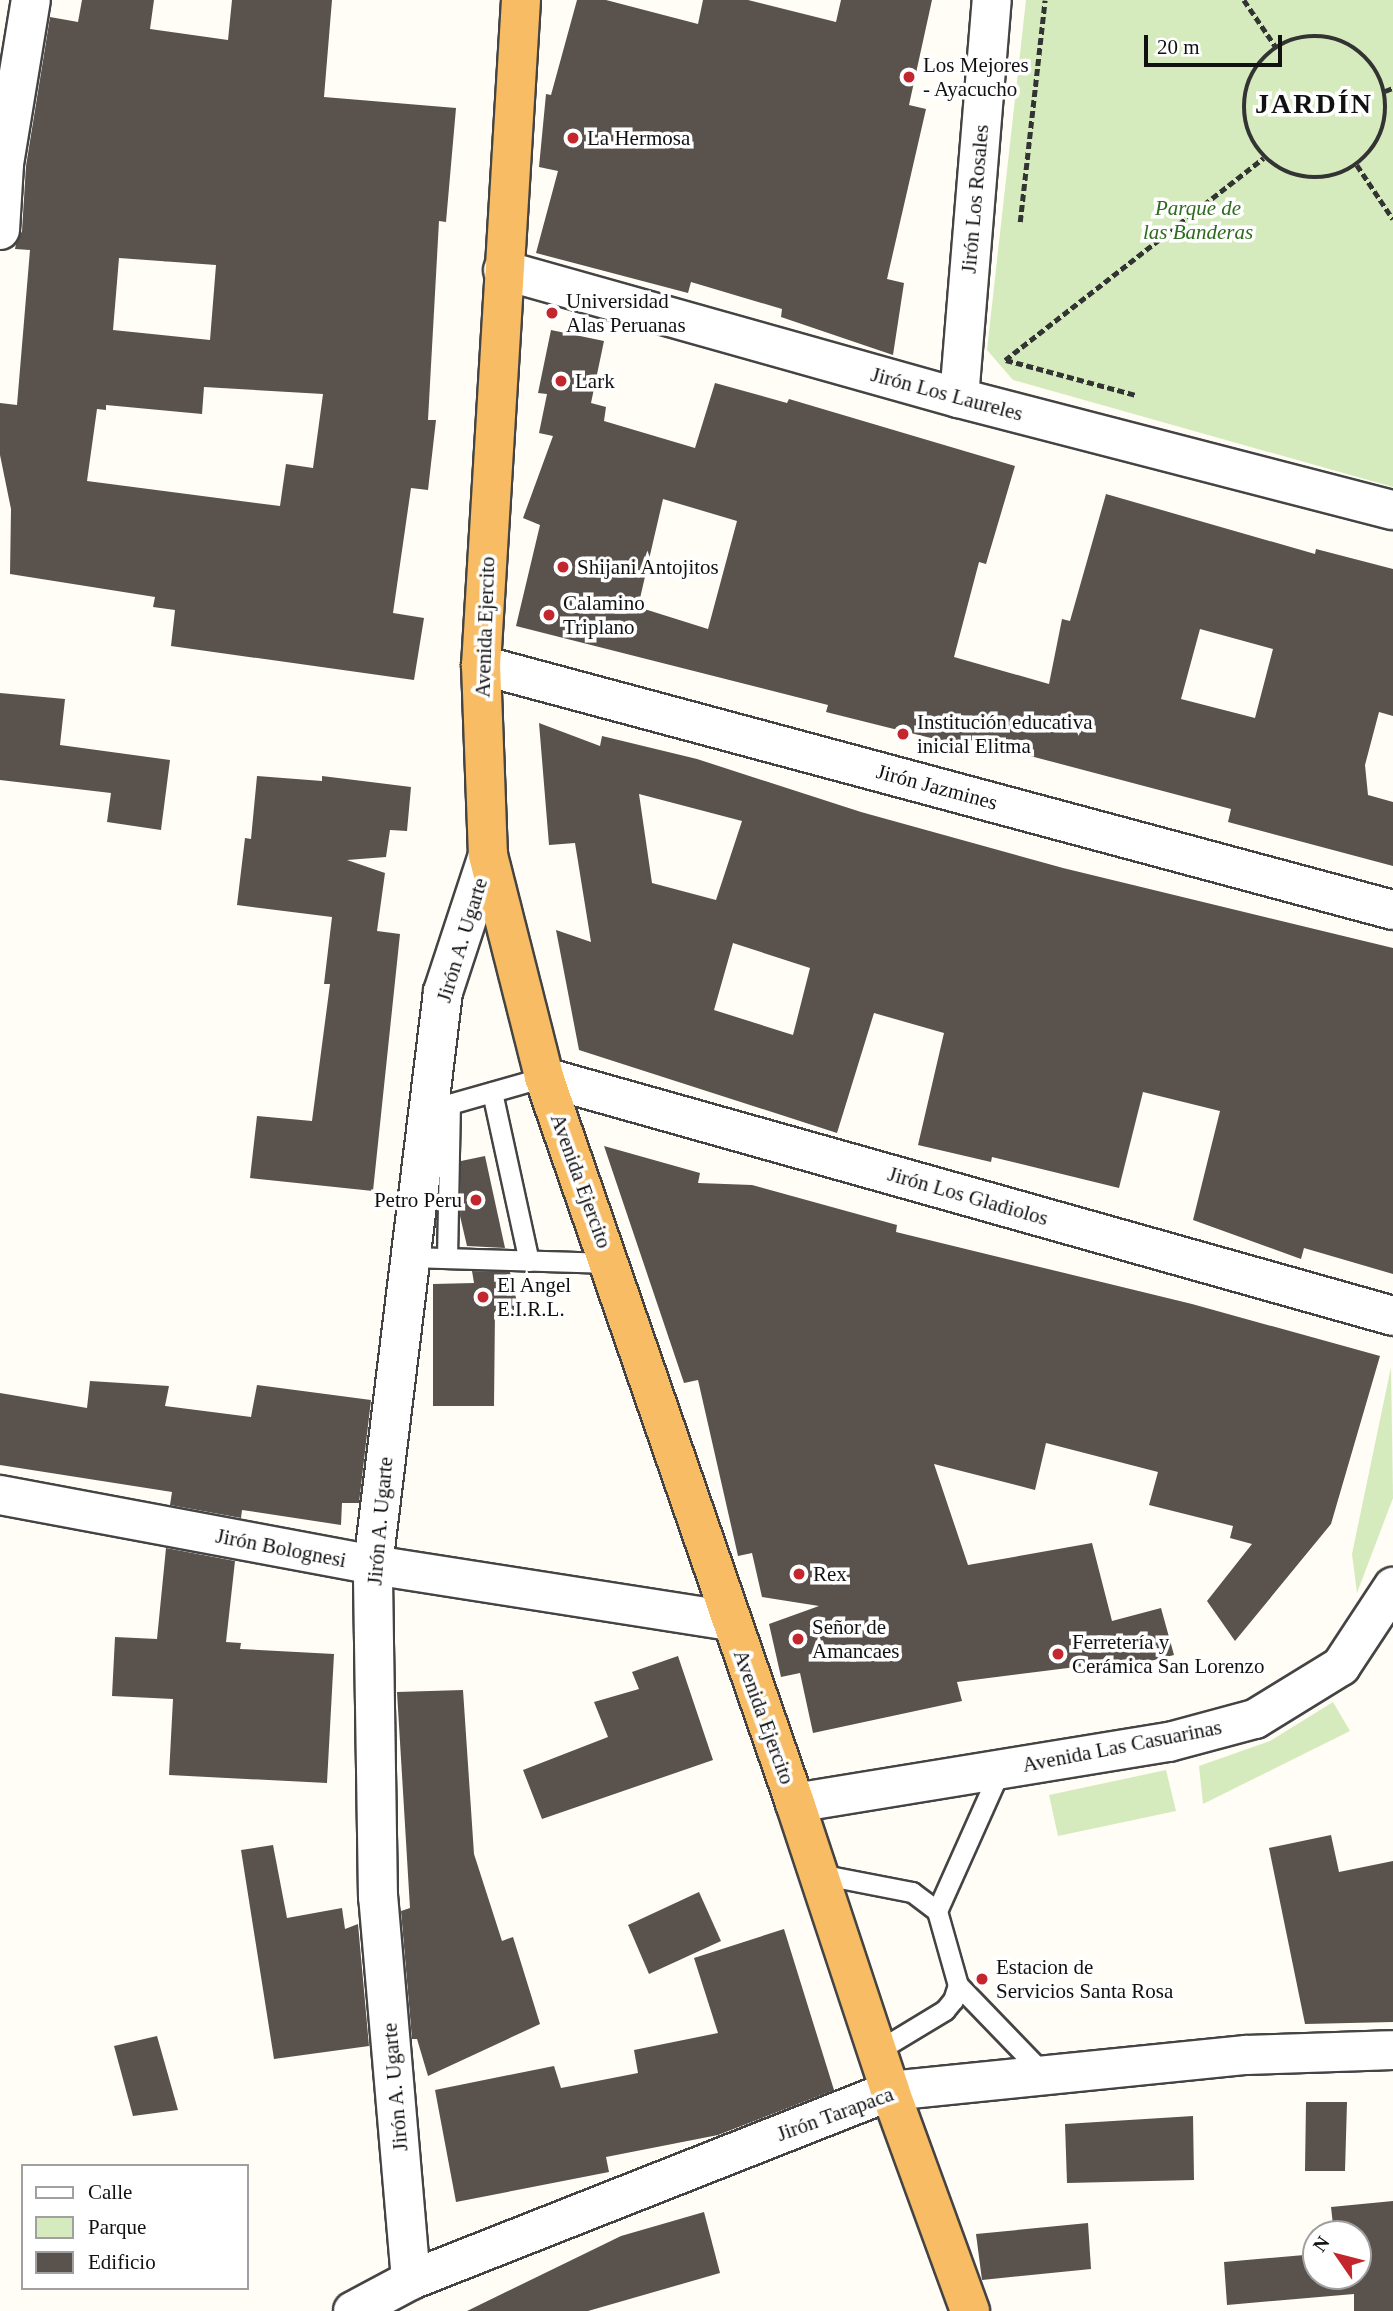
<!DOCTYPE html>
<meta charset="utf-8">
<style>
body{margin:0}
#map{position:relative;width:1393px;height:2311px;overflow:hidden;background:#fffdf5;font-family:Georgia,serif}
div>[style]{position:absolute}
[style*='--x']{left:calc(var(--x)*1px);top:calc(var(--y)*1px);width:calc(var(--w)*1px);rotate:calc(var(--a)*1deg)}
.green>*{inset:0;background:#d5ebbd}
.building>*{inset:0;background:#5a524d}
.path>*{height:4.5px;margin-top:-2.25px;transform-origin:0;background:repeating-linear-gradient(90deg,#333 0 7px,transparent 0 10.5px)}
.path>.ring{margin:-2.25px;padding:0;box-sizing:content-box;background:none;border:4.5px solid #333;border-radius:50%}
.roads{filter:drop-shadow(2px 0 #444) drop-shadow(-2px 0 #444) drop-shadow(0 2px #444) drop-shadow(0 -2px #444)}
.service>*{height:19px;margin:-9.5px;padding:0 9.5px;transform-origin:9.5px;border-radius:9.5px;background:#fff}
.minor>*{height:38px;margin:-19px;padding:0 19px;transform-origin:19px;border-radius:19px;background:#fff}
.trunk>*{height:38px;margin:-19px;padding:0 19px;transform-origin:19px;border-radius:19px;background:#f7bc64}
.dots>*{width:19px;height:19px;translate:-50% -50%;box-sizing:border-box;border:4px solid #fff;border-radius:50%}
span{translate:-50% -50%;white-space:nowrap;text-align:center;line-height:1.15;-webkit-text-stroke:7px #fff;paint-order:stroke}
.poi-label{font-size:21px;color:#111}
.left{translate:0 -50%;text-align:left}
.right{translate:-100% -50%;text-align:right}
.street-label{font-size:21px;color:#111}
.park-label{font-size:21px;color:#2f6b1f;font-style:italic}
.district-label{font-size:28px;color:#111;font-weight:700;letter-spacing:2px}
.legend{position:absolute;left:21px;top:2164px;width:228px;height:126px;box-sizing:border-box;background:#fff;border:2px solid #a0a0a0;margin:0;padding:9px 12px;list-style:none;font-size:21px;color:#111}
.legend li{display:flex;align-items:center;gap:14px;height:35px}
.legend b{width:35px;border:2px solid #a0a0a0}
.north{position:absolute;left:1302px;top:2220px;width:70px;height:70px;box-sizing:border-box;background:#fff;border:2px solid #a0a0a0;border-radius:50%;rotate:305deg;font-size:19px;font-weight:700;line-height:28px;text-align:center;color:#111}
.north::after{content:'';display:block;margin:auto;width:24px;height:32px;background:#c4262e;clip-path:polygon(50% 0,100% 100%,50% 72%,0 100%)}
.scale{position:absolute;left:1144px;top:35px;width:138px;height:32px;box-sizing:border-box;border:4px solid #111;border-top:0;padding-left:9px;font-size:21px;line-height:24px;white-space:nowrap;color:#111;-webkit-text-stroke:5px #fff;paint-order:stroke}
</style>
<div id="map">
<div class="green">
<i style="clip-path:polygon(1026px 0,1393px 0,1393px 487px,1013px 380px,987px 350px)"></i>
<i style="clip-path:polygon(1391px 1367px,1393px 1498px,1357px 1593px,1352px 1554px)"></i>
<i style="clip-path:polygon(1333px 1702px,1350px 1731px,1203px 1804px,1199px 1766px,1270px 1741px)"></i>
<i style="clip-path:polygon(1166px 1770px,1176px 1811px,1058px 1836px,1049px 1795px)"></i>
</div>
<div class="building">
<i style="clip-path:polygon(evenodd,82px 0,154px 0,150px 29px,228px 40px,232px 0,332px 0,324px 97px,456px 108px,446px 222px,439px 221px,428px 420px,436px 420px,428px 490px,411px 488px,393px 613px,424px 618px,414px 680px,171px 646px,175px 610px,153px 607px,155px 597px,10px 574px,11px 509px,0 455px,0 403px,17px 405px,30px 250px,15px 249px,16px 244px,22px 231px,26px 166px,50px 17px,78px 22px,82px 0,119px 258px,216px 265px,210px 340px,113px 330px,119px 258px,82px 0,204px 387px,323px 394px,313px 468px,286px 464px,280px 506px,87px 481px,97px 409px,106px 410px,106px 405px,202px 414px,204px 387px)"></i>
<i style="clip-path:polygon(577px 0,606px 0,698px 24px,703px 0,748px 0,836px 22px,841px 0,932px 0,909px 105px,926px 109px,887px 279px,904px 283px,893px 355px,781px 317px,782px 309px,691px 282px,688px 293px,536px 253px,558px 171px,539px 167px,546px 94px,551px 95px)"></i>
<i style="clip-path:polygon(evenodd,551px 330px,604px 341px,591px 403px,606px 407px,604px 421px,695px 448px,715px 383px,787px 403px,789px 399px,1015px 466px,986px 564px,979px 562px,954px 657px,1049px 684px,1062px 619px,1070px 621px,1106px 494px,1315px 554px,1316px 549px,1393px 569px,1393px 716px,1379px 712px,1365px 765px,1368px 795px,1393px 802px,1393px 866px,1228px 822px,1231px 809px,970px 740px,968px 747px,890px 728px,826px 712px,828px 705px,516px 626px,540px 525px,523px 518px,553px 436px,539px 433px,547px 394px,538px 393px,551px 330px,663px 499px,737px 521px,708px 629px,638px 607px,663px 499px,551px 330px,1200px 629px,1273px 649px,1255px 718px,1181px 699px,1200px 629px)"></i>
<i style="clip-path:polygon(0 693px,65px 699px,60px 745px,170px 760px,161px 830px,107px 822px,111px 793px,0 780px)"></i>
<i style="clip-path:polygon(evenodd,539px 723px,600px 746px,602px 736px,697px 759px,861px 812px,1063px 868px,1393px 948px,1393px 1274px,1304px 1248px,1301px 1259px,1193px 1220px,1220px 1111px,1143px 1092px,1119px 1188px,992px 1157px,991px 1162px,918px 1145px,944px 1033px,874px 1013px,837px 1133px,579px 1050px,556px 930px,591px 942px,575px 843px,549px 845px,539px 723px,639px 794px,742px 821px,716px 900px,652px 883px,639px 794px,539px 723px,733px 943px,810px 968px,793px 1035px,714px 1010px,733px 943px)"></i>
<i style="clip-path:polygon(257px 776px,322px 781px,322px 776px,411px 787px,407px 831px,390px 830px,386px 857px,347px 860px,385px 873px,377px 931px,400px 934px,373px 1191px,250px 1178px,257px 1116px,312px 1121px,330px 984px,324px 984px,332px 917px,237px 905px,245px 838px,251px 839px)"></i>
<i style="clip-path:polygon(604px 1146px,700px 1173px,698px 1183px,752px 1185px,897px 1225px,896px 1232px,1192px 1304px,1380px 1356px,1331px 1524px,1235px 1641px,1207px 1601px,1252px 1544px,1230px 1538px,1233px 1526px,1149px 1505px,1158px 1472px,1046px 1443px,1035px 1490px,934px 1464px,968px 1565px,1092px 1543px,1112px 1621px,1161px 1608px,1174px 1655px,1095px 1675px,1092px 1665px,957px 1682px,962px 1701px,813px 1733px,800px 1673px,781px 1677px,769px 1624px,819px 1606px,762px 1597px,752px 1553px,738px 1556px,698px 1380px,684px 1383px)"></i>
<i style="clip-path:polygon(485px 1156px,505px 1248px,467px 1246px,460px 1216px,461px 1161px)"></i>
<i style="clip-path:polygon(472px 1271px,510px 1272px,519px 1311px,495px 1311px,494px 1406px,433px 1406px,433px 1284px,474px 1283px)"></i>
<i style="clip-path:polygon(90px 1381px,169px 1386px,165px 1406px,251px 1417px,257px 1385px,371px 1400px,359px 1503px,342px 1503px,341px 1525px,242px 1510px,241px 1518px,170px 1505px,172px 1492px,0 1465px,0 1393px,87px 1408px)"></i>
<i style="clip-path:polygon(166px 1548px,235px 1561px,226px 1642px,241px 1643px,240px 1649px,334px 1654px,327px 1783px,169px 1775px,173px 1699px,112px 1696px,115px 1637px,157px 1639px)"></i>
<i style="clip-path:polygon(678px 1656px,713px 1760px,542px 1819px,523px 1770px,608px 1737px,594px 1702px,639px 1689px,632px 1672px)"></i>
<i style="clip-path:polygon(463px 1690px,474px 1854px,502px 1941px,513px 1937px,540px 2024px,428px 2076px,417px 2039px,412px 2039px,401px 1911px,410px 1908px,397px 1692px)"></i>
<i style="clip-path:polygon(1331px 1835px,1339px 1872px,1393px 1861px,1393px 2022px,1305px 2024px,1269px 1848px)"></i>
<i style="clip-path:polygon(273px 1845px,287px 1918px,342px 1908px,345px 1929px,358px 1924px,369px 2046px,274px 2059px,241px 1850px)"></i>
<i style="clip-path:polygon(699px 1892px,721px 1941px,649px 1974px,628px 1925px)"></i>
<i style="clip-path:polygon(784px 1929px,834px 2090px,718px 2135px,606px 2157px,609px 2172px,456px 2202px,435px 2090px,554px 2066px,561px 2088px,638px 2073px,634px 2050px,718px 2033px,694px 1958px)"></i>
<i style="clip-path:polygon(157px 2036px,178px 2110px,133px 2116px,114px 2046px)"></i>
<i style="clip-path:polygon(1306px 2102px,1347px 2102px,1345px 2171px,1305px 2171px)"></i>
<i style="clip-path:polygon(1193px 2116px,1194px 2180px,1067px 2183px,1065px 2124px)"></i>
<i style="clip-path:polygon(1393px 2201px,1393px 2311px,1354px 2311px,1354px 2294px,1227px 2305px,1224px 2262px,1316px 2254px,1316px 2276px,1358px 2276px,1358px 2234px,1334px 2234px,1331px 2207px)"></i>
<i style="clip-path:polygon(704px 2212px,720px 2273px,588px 2311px,467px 2311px,621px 2236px)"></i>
<i style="clip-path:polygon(1088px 2223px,1091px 2269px,982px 2280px,976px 2234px)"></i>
</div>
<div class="path">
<i style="--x:1244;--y:0;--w:57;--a:55.8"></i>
<i class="ring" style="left:1244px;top:36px;width:137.5px;height:137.5px"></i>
<i style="--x:1385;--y:91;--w:9;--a:-21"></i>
<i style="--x:1357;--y:165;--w:65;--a:56.3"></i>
<i style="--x:1020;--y:222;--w:223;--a:-83.6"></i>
<i style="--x:1005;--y:360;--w:328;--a:-38"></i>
<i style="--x:1006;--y:360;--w:135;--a:15.1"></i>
</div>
<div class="roads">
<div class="service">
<i style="--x:492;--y:1092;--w:173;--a:77.7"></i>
<i style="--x:439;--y:1107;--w:109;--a:-15.9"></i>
<i style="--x:410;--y:1257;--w:200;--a:1.7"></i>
<i style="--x:447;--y:1258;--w:154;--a:-88.9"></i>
<i style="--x:819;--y:1874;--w:95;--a:11"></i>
<i style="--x:912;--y:1892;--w:31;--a:37"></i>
<i style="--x:937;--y:1911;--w:77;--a:74.2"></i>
<i style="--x:958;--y:1985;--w:16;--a:108"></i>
<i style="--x:953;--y:2000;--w:13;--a:129"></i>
<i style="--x:945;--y:2010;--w:79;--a:148.9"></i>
<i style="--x:937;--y:1911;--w:154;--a:-65.9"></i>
<i style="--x:958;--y:1985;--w:125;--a:46"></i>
</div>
<div class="minor">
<i style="--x:0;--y:230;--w:66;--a:-86.5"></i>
<i style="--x:4;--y:164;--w:166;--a:-80.7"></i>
<i style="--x:503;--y:270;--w:474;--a:15.7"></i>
<i style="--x:959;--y:398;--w:448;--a:14.5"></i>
<i style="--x:959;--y:398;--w:399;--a:-85.3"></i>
<i style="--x:481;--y:665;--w:944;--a:15.04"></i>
<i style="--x:544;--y:1077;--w:882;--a:15.72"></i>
<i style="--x:0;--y:1495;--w:380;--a:10.6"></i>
<i style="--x:373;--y:1565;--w:360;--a:8.9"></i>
<i style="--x:795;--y:1803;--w:379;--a:-9.3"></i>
<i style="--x:1169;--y:1742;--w:89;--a:-15"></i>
<i style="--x:1255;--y:1719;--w:101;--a:-31.6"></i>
<i style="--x:1341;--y:1666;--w:95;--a:-56.6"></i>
<i style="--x:411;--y:2280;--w:384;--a:-94.9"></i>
<i style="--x:378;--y:1897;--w:332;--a:-90.9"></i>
<i style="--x:373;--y:1565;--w:577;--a:-83.04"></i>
<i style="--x:443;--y:992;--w:144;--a:-71.8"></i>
<i style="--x:353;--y:2311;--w:66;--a:-28.1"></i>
<i style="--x:411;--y:2280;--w:515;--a:-21.53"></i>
<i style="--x:890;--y:2091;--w:358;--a:-5.8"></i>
<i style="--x:1246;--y:2055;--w:147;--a:-1.9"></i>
</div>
<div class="trunk">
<i style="--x:521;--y:0;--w:666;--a:93.44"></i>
<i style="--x:481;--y:665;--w:190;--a:87.9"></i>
<i style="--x:488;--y:855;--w:229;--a:75.8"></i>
<i style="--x:544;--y:1077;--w:768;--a:70.93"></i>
<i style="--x:795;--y:1803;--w:303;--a:71.7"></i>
<i style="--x:890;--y:2091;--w:234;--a:70"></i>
</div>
</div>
<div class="dots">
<i style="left:909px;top:77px;background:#c4262e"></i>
<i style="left:573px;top:138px;background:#c4262e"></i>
<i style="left:552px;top:313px;background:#c4262e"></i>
<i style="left:561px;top:381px;background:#c4262e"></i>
<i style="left:563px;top:567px;background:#c4262e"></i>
<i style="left:549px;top:615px;background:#c4262e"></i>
<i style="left:903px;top:734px;background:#c4262e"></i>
<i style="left:476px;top:1200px;background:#c4262e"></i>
<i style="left:483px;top:1297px;background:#c4262e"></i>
<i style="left:799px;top:1574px;background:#c4262e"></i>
<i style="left:798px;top:1639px;background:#c4262e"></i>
<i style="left:1058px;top:1654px;background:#c4262e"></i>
<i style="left:982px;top:1979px;background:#c4262e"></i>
</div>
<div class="poi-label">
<span class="left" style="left:923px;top:77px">Los Mejores<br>- Ayacucho</span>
<span class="left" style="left:587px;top:138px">La Hermosa</span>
<span class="left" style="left:566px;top:313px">Universidad<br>Alas Peruanas</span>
<span class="left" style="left:575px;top:381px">Lark</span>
<span class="left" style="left:577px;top:567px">Shijani Antojitos</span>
<span class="left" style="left:563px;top:615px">Calamino<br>Triplano</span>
<span class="left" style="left:917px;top:734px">Institución educativa<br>inicial Elitma</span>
<span class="right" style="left:462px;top:1200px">Petro Peru</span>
<span class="left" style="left:497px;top:1297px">El Angel<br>E.I.R.L.</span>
<span class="left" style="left:813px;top:1574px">Rex</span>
<span class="left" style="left:812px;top:1639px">Señor de<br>Amancaes</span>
<span class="left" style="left:1072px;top:1654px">Ferretería y<br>Cerámica San Lorenzo</span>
<span class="left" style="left:996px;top:1979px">Estacion de<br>Servicios Santa Rosa</span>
</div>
<div class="street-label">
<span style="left:975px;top:199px;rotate:-85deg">Jirón Los Rosales</span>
<span style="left:947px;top:394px;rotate:15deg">Jirón Los Laureles</span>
<span style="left:485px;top:627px;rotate:-88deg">Avenida Ejercito</span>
<span style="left:937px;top:787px;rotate:15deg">Jirón Jazmines</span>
<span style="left:462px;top:940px;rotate:-73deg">Jirón A. Ugarte</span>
<span style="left:581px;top:1181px;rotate:70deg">Avenida Ejercito</span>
<span style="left:968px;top:1196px;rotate:16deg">Jirón Los Gladiolos</span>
<span style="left:380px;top:1521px;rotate:-85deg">Jirón A. Ugarte</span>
<span style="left:281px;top:1548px;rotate:11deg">Jirón Bolognesi</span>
<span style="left:764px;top:1717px;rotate:70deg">Avenida Ejercito</span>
<span style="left:1122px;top:1746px;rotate:-11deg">Avenida Las Casuarinas</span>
<span style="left:395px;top:2087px;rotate:-95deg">Jirón A. Ugarte</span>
<span style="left:835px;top:2114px;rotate:-20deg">Jirón Tarapaca</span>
</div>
<div class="park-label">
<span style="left:1198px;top:220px">Parque de<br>las Banderas</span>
</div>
<div class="district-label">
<span style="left:1314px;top:104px">JARDÍN</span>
</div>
<ul class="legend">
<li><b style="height:9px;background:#fff"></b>Calle</li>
<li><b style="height:19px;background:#d5ebbd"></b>Parque</li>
<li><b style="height:19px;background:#5a524d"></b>Edificio</li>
</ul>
<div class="north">N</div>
<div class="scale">20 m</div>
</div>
